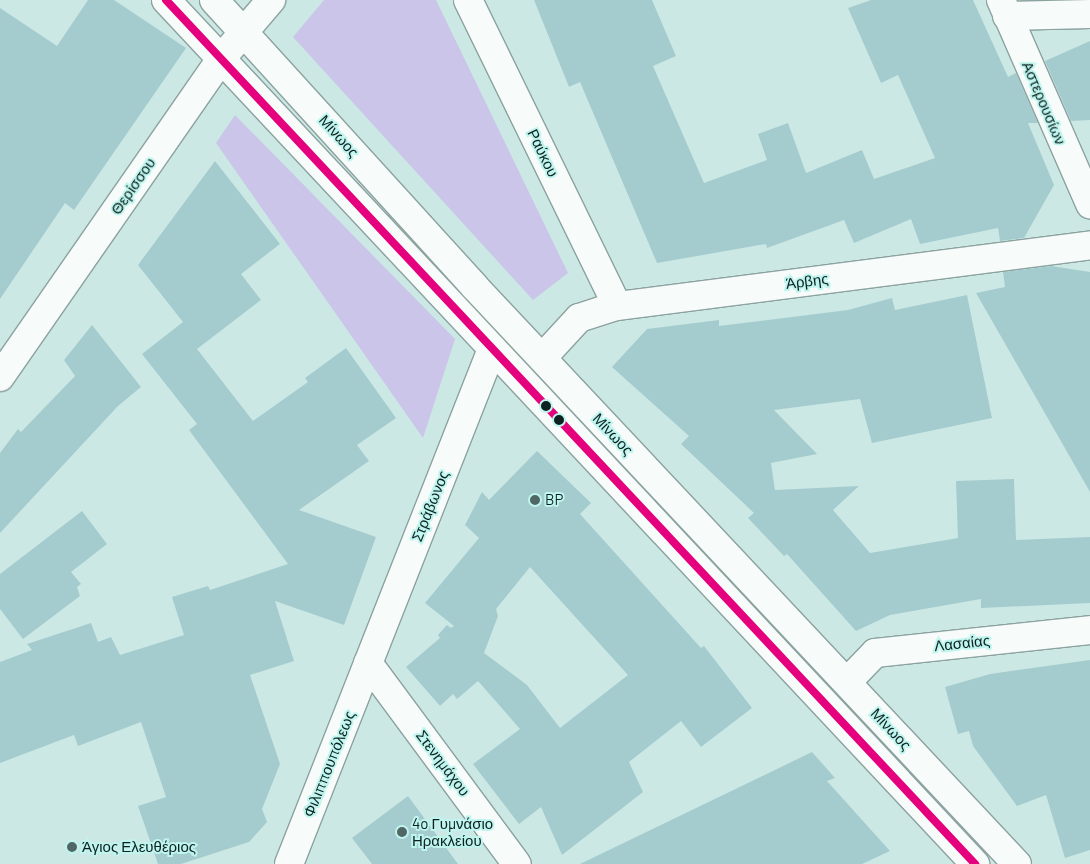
<!DOCTYPE html>
<meta charset="utf-8">
<style>
body{margin:0}
#map{position:relative;width:1090px;height:864px;overflow:hidden;background:#cce8e5;font-family:Barlow,sans-serif}
div>[style]{position:absolute}
[style*='--x']{left:calc(var(--x)*1px);top:calc(var(--y)*1px);width:calc(var(--w)*1px);rotate:calc(var(--a)*1deg)}
.green>*{inset:0;background:#cac5e9}
.building>*{inset:0;background:#a4ccce}
.roads{filter:drop-shadow(1px 0 #8ca29f) drop-shadow(-1px 0 #8ca29f) drop-shadow(0 1px #8ca29f) drop-shadow(0 -1px #8ca29f)}
.street>*{height:28px;margin:-14px;padding:0 14px;transform-origin:14px;border-radius:14px;background:#f7fcfb}
.secondary>*{height:28px;margin:-14px;padding:0 14px;transform-origin:14px;border-radius:14px;background:#f7fcfb}
.bus-1>*{height:8px;margin:-4px;padding:0 4px;transform-origin:4px;border-radius:4px;background:#e5007d}
.dots>*{width:14px;height:14px;translate:-50% -50%;box-sizing:border-box;border:2px solid #bff5ee;border-radius:50%}
span{translate:-50% -50%;white-space:nowrap;text-align:center;line-height:1.15;-webkit-text-stroke:4px #bff5ee;paint-order:stroke}
.street-label{font-size:15px;color:#0d2220}
.poi-label{font-size:15px;color:#0d2220}
.left{translate:0 -50%;text-align:left}
</style>
<div id="map">
<div class="green">
<i style="clip-path:polygon(324px 0,436px 0,568px 273px,533px 300px,293px 37px)"></i>
<i style="clip-path:polygon(235px 115px,455px 339px,423px 438px,216px 143px)"></i>
</div>
<div class="building">
<i style="clip-path:polygon(88px 0,114px 0,186px 48px,74px 210px,65px 203px,0 299px,0 8px,57px 46px)"></i>
<i style="clip-path:polygon(534px 0,652px 0,676px 56px,653px 66px,704px 183px,767px 160px,758px 134px,788px 123px,806px 173px,862px 150px,874px 179px,935px 158px,898px 75px,881px 83px,848px 8px,871px 0,973px 0,1008px 77px,1016px 73px,1038px 123px,1028px 123px,1054px 185px,1024px 238px,1000px 241px,998px 228px,920px 244px,911px 219px,854px 243px,844px 220px,767px 248px,766px 244px,657px 263px,580px 82px,569px 87px)"></i>
<i style="clip-path:polygon(1090px 41px,1090px 120px,1071px 121px,1045px 61px)"></i>
<i style="clip-path:polygon(215px 161px,280px 244px,241px 274px,261px 300px,197px 349px,253px 421px,308px 382px,305px 378px,346px 348px,396px 418px,357px 445px,369px 461px,299px 510px,376px 537px,344px 625px,275px 601px,294px 661px,250px 675px,280px 764px,262px 809px,267px 822px,249px 842px,181px 864px,158px 864px,138px 806px,166px 797px,141px 722px,78px 746px,74px 735px,0 763px,0 662px,32px 650px,27px 644px,91px 623px,98px 642px,111px 637px,120px 655px,184px 635px,172px 597px,208px 586px,210px 590px,288px 564px,189px 430px,197px 424px,142px 354px,183px 322px,138px 265px)"></i>
<i style="clip-path:polygon(1051px 266px,1090px 272px,1090px 492px,976px 293px,1005px 287px,1003px 272px)"></i>
<i style="clip-path:polygon(967px 295px,992px 418px,872px 443px,860px 399px,774px 410px,817px 454px,771px 463px,775px 490px,859px 486px,833px 510px,870px 553px,958px 538px,956px 481px,1014px 479px,1016px 540px,1090px 537px,1090px 603px,981px 608px,981px 599px,890px 615px,856px 631px,787px 554px,784px 556px,748px 518px,754px 513px,681px 444px,689px 436px,612px 367px,647px 329px,719px 320px,719px 326px,848px 310px,892px 298px,895px 310px)"></i>
<i style="clip-path:polygon(92px 325px,141px 387px,118px 406px,0 533px,0 453px,18px 429px,21px 432px,75px 376px,64px 360px)"></i>
<i style="clip-path:polygon(evenodd,537px 451px,591px 503px,580px 514px,701px 648px,704px 646px,752px 708px,701px 747px,681px 721px,629px 762px,643px 792px,562px 855px,541px 807px,519px 824px,473px 764px,520px 729px,478px 681px,457px 699px,453px 694px,440px 706px,406px 667px,440px 638px,438px 635px,447px 625px,451px 628px,454px 626px,425px 603px,479px 538px,465px 525px,482px 492px,489px 500px,537px 451px,530px 567px,628px 675px,560px 728px,527px 685px,484px 653px,498px 616px,496px 609px,530px 567px)"></i>
<i style="clip-path:polygon(82px 511px,107px 544px,71px 572px,81px 584px,77px 587px,80px 596px,23px 639px,0 609px,0 574px)"></i>
<i style="clip-path:polygon(1090px 660px,1090px 850px,1065px 858px,1046px 795px,1017px 806px,973px 746px,969px 731px,958px 734px,945px 687px,990px 674px)"></i>
<i style="clip-path:polygon(812px 752px,835px 778px,827px 781px,890px 851px,862px 864px,580px 864px)"></i>
<i style="clip-path:polygon(408px 796px,458px 864px,372px 864px,352px 838px)"></i>
</div>
<div class="roads">
<div class="street">
<i style="--x:468;--y:0;--w:340;--a:64"></i>
<i style="--x:1001;--y:0;--w:223;--a:66.4"></i>
<i style="--x:1007;--y:16;--w:83;--a:-1.4"></i>
<i style="--x:543;--y:357;--w:53;--a:-47.3"></i>
<i style="--x:579;--y:318;--w:40;--a:-18"></i>
<i style="--x:617;--y:306;--w:477;--a:-7.3"></i>
<i style="--x:368;--y:663;--w:250;--a:53.5"></i>
<i style="--x:847;--y:682;--w:40;--a:-46"></i>
<i style="--x:875;--y:653;--w:216;--a:-6.1"></i>
<i style="--x:289;--y:864;--w:554;--a:-68.49"></i>
</div>
<div class="secondary">
<i style="--x:166;--y:0;--w:1184;--a:46.88"></i>
<i style="--x:214;--y:0;--w:387;--a:47.7"></i>
<i style="--x:474;--y:286;--w:793;--a:46.79"></i>
<i style="--x:0;--y:377;--w:386;--a:-55.2"></i>
<i style="--x:220;--y:60;--w:79;--a:-49.6"></i>
</div>
</div>
<div class="bus-1">
<i style="--x:166;--y:0;--w:1184;--a:46.88"></i>
</div>
<div class="dots">
<i style="left:546px;top:406px;background:#0d2220"></i>
<i style="left:559px;top:420px;background:#0d2220"></i>
<i style="left:535px;top:500px;background:#506765"></i>
<i style="left:402px;top:832px;background:#506765"></i>
<i style="left:72px;top:847px;background:#506765"></i>
</div>
<div class="street-label">
<span style="left:1044px;top:103px;rotate:67deg">Αστερουσίων</span>
<span style="left:339px;top:136px;rotate:48deg">Μίνωος</span>
<span style="left:543px;top:153px;rotate:64deg">Ραύκου</span>
<span style="left:133px;top:186px;rotate:-55deg">Θερίσσου</span>
<span style="left:807px;top:281px;rotate:-7deg">Άρβης</span>
<span style="left:613px;top:434px;rotate:47deg">Μίνωος</span>
<span style="left:430px;top:506px;rotate:-68deg">Στράβωνος</span>
<span style="left:962px;top:643px;rotate:-6deg">Λασαίας</span>
<span style="left:891px;top:729px;rotate:47deg">Μίνωος</span>
<span style="left:443px;top:763px;rotate:53deg">Στενημάχου</span>
<span style="left:329px;top:764px;rotate:-68deg">Φιλιππουπόλεως</span>
</div>
<div class="poi-label">
<span class="left" style="left:545px;top:500px">BP</span>
<span class="left" style="left:412px;top:832px">4o Γυμνάσιο<br>Ηρακλείου</span>
<span class="left" style="left:82px;top:847px">Άγιος Ελευθέριος</span>
</div>
</div>
